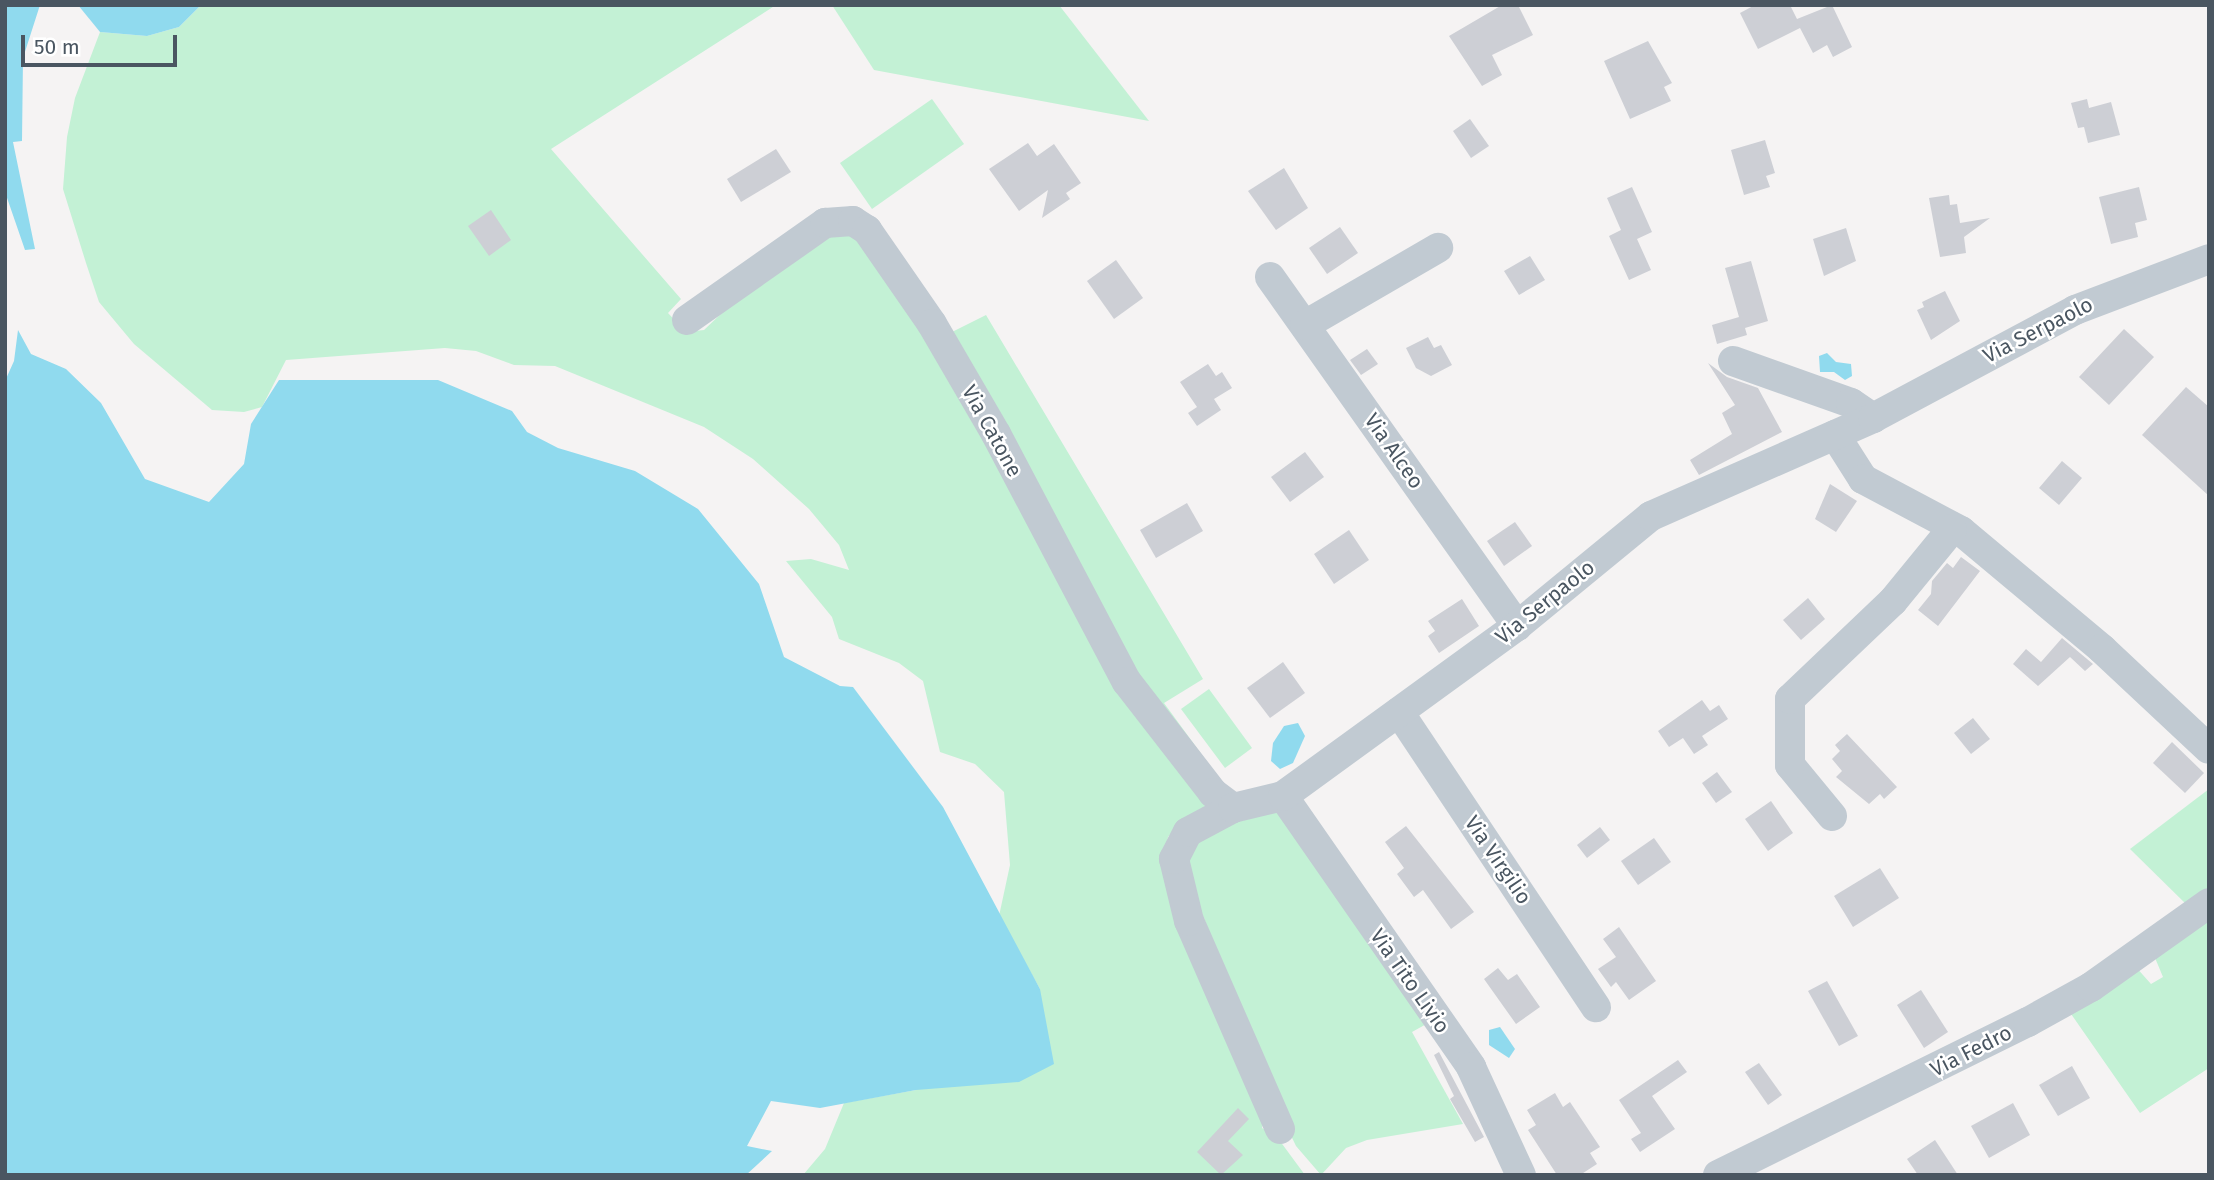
<!DOCTYPE html>
<style>
body{margin:0}
#map{position:relative;width:2214px;height:1180px;overflow:hidden;background:#f5f3f3;font-family:"Fira Sans",sans-serif}
div>[style]{position:absolute}
[style*='--x']{left:calc(var(--x)*1px);top:calc(var(--y)*1px);width:calc(var(--w)*1px);rotate:calc(var(--a)*1deg)}
.green>*{inset:0;background:#c3f1d5}
.water>*{inset:0;background:#90daee}
.building>*{inset:0;background:#cdcfd5}
.minor>*{height:30px;margin:-15px;padding:0 15px;transform-origin:15px;border-radius:15px;background:#c1cad2}
span{translate:-50% -50%;white-space:nowrap;text-align:center;line-height:1.15;-webkit-text-stroke:5px #fff;paint-order:stroke}
.street-label{font-size:21px;color:#4a5661}
.frame{position:absolute;inset:0;border:7px solid #4a5661;pointer-events:none}
.scale{position:absolute;left:21px;top:35px;width:156px;height:32px;box-sizing:border-box;border:4px solid #4a5661;border-top:0;padding-left:9px;font-size:21px;line-height:24px;white-space:nowrap;color:#4a5661;-webkit-text-stroke:5px #fff;paint-order:stroke}
</style>
<div id="map">
<div class="green">
<i style="clip-path:polygon(201px 5px,776px 5px,551px 149px,681px 299px,668px 313px,686px 332px,704px 330px,726px 309px,841px 228px,866px 242px,1207px 802px,1203px 810px,1182px 819px,1168px 837px,1164px 858px,1264px 1113px,1262px 1128px,1277px 1137px,1305px 1175px,803px 1175px,825px 1149px,844px 1103px,916px 1090px,1040px 989px,999px 916px,1010px 865px,1004px 792px,975px 764px,940px 752px,923px 681px,899px 663px,839px 639px,832px 617px,786px 561px,811px 559px,849px 570px,839px 545px,809px 509px,753px 459px,704px 427px,555px 366px,514px 365px,476px 351px,445px 348px,286px 360px,262px 407px,244px 412px,212px 410px,134px 344px,99px 302px,86px 263px,63px 189px,67px 137px,75px 98px,100px 32px,147px 36px,179px 27px)"></i>
<i style="clip-path:polygon(832px 5px,1059px 5px,1149px 121px,874px 70px)"></i>
<i style="clip-path:polygon(932px 99px,964px 144px,872px 209px,840px 163px)"></i>
<i style="clip-path:polygon(986px 315px,1203px 679px,1164px 703px,1221px 781px,1220px 788px,1156px 713px,950px 333px)"></i>
<i style="clip-path:polygon(1209px 689px,1252px 748px,1225px 768px,1181px 709px)"></i>
<i style="clip-path:polygon(2209px 789px,2209px 893px,2189px 907px,2130px 849px)"></i>
<i style="clip-path:polygon(1275px 812px,1285px 814px,1430px 1022px,1412px 1032px,1463px 1124px,1367px 1140px,1346px 1148px,1321px 1175px,1296px 1146px,1282px 1117px,1182px 862px,1185px 849px,1214px 828px)"></i>
<i style="clip-path:polygon(2209px 912px,2209px 1068px,2140px 1113px,2069px 1011px,2135px 966px,2151px 984px,2163px 977px,2153px 953px)"></i>
</div>
<div class="water">
<i style="clip-path:polygon(5px 5px,40px 5px,23px 58px,22px 141px,13px 142px,35px 249px,25px 250px,5px 192px)"></i>
<i style="clip-path:polygon(78px 5px,201px 5px,179px 27px,147px 36px,100px 32px)"></i>
<i style="clip-path:polygon(18px 330px,31px 354px,66px 369px,101px 403px,145px 479px,209px 502px,244px 464px,251px 424px,279px 380px,438px 380px,512px 411px,527px 432px,558px 448px,635px 471px,698px 509px,759px 584px,784px 657px,840px 686px,853px 687px,943px 807px,1040px 989px,1054px 1064px,1019px 1082px,916px 1090px,820px 1108px,771px 1101px,747px 1146px,772px 1151px,746px 1175px,5px 1175px,5px 381px,14px 361px)"></i>
<i style="clip-path:polygon(1827px 353px,1836px 362px,1851px 364px,1852px 376px,1845px 380px,1834px 372px,1820px 372px,1819px 356px)"></i>
<i style="clip-path:polygon(1298px 723px,1305px 736px,1293px 763px,1280px 769px,1271px 761px,1273px 743px,1284px 726px)"></i>
<i style="clip-path:polygon(1500px 1027px,1515px 1049px,1509px 1058px,1489px 1045px,1489px 1030px)"></i>
</div>
<div class="building">
<i style="clip-path:polygon(1502px 5px,1518px 5px,1533px 35px,1492px 55px,1502px 75px,1482px 86px,1449px 36px)"></i>
<i style="clip-path:polygon(1755px 5px,1790px 5px,1797px 19px,1832px 5px,1852px 47px,1833px 57px,1827px 45px,1813px 53px,1800px 28px,1758px 49px,1740px 13px)"></i>
<i style="clip-path:polygon(1648px 41px,1672px 83px,1664px 87px,1671px 101px,1630px 119px,1604px 61px)"></i>
<i style="clip-path:polygon(2087px 99px,2089px 108px,2111px 102px,2120px 135px,2088px 143px,2084px 127px,2078px 128px,2071px 103px)"></i>
<i style="clip-path:polygon(1470px 119px,1489px 146px,1471px 158px,1453px 131px)"></i>
<i style="clip-path:polygon(1765px 140px,1775px 173px,1766px 176px,1770px 187px,1744px 195px,1731px 150px)"></i>
<i style="clip-path:polygon(1028px 143px,1037px 156px,1054px 144px,1081px 183px,1066px 193px,1070px 199px,1042px 218px,1048px 190px,1019px 211px,989px 169px)"></i>
<i style="clip-path:polygon(776px 149px,791px 172px,741px 202px,727px 179px)"></i>
<i style="clip-path:polygon(1284px 168px,1308px 208px,1276px 230px,1248px 191px)"></i>
<i style="clip-path:polygon(1632px 187px,1652px 232px,1637px 239px,1651px 270px,1629px 280px,1609px 236px,1621px 230px,1607px 198px)"></i>
<i style="clip-path:polygon(2139px 187px,2147px 220px,2135px 223px,2138px 237px,2111px 244px,2099px 197px)"></i>
<i style="clip-path:polygon(1949px 195px,1950px 205px,1957px 204px,1960px 223px,1990px 218px,1964px 237px,1966px 253px,1940px 257px,1929px 198px)"></i>
<i style="clip-path:polygon(491px 210px,511px 240px,489px 256px,468px 226px)"></i>
<i style="clip-path:polygon(1340px 227px,1358px 253px,1327px 274px,1309px 248px)"></i>
<i style="clip-path:polygon(1846px 228px,1856px 261px,1824px 276px,1813px 239px)"></i>
<i style="clip-path:polygon(1530px 256px,1545px 280px,1519px 295px,1504px 271px)"></i>
<i style="clip-path:polygon(1116px 260px,1143px 298px,1114px 319px,1087px 281px)"></i>
<i style="clip-path:polygon(1751px 261px,1768px 321px,1745px 328px,1747px 335px,1717px 344px,1712px 325px,1739px 317px,1725px 268px)"></i>
<i style="clip-path:polygon(1945px 291px,1960px 321px,1931px 340px,1917px 310px,1924px 307px,1922px 302px)"></i>
<i style="clip-path:polygon(2124px 329px,2154px 357px,2109px 405px,2079px 377px)"></i>
<i style="clip-path:polygon(1428px 337px,1434px 348px,1441px 345px,1452px 365px,1431px 376px,1416px 368px,1406px 348px)"></i>
<i style="clip-path:polygon(1367px 349px,1378px 364px,1361px 375px,1350px 360px)"></i>
<i style="clip-path:polygon(1708px 363px,1727px 377px,1758px 388px,1782px 432px,1699px 475px,1690px 460px,1732px 434px,1722px 413px,1735px 405px)"></i>
<i style="clip-path:polygon(1208px 364px,1216px 376px,1222px 372px,1232px 388px,1214px 399px,1221px 410px,1197px 426px,1188px 413px,1197px 407px,1180px 382px)"></i>
<i style="clip-path:polygon(2186px 387px,2209px 407px,2209px 496px,2142px 435px)"></i>
<i style="clip-path:polygon(1305px 452px,1324px 477px,1290px 502px,1271px 477px)"></i>
<i style="clip-path:polygon(2062px 461px,2082px 478px,2059px 505px,2039px 488px)"></i>
<i style="clip-path:polygon(1830px 484px,1857px 501px,1836px 532px,1815px 519px)"></i>
<i style="clip-path:polygon(1187px 503px,1203px 531px,1156px 558px,1140px 530px)"></i>
<i style="clip-path:polygon(1515px 522px,1532px 546px,1504px 566px,1487px 541px)"></i>
<i style="clip-path:polygon(1349px 530px,1369px 560px,1334px 584px,1314px 554px)"></i>
<i style="clip-path:polygon(1961px 557px,1980px 571px,1938px 626px,1918px 610px,1931px 594px,1932px 581px,1947px 563px,1953px 568px)"></i>
<i style="clip-path:polygon(1808px 598px,1825px 619px,1801px 640px,1783px 620px)"></i>
<i style="clip-path:polygon(1462px 599px,1479px 626px,1439px 653px,1428px 636px,1435px 631px,1428px 621px)"></i>
<i style="clip-path:polygon(2062px 638px,2093px 664px,2085px 671px,2070px 657px,2038px 686px,2013px 664px,2026px 649px,2041px 662px)"></i>
<i style="clip-path:polygon(1283px 662px,1305px 693px,1270px 718px,1247px 688px)"></i>
<i style="clip-path:polygon(1702px 700px,1710px 711px,1719px 705px,1728px 719px,1702px 736px,1708px 745px,1694px 754px,1683px 738px,1669px 747px,1658px 731px)"></i>
<i style="clip-path:polygon(1973px 718px,1990px 739px,1971px 754px,1954px 733px)"></i>
<i style="clip-path:polygon(1847px 734px,1897px 787px,1884px 799px,1880px 794px,1869px 804px,1836px 777px,1842px 771px,1832px 759px,1840px 751px,1835px 745px)"></i>
<i style="clip-path:polygon(2172px 742px,2204px 773px,2185px 793px,2153px 763px)"></i>
<i style="clip-path:polygon(1717px 772px,1732px 792px,1716px 803px,1702px 783px)"></i>
<i style="clip-path:polygon(1771px 801px,1793px 833px,1768px 851px,1745px 819px)"></i>
<i style="clip-path:polygon(1406px 826px,1474px 912px,1451px 929px,1423px 890px,1414px 897px,1397px 874px,1404px 868px,1385px 842px)"></i>
<i style="clip-path:polygon(1600px 827px,1610px 840px,1587px 858px,1577px 845px)"></i>
<i style="clip-path:polygon(1654px 838px,1671px 862px,1638px 885px,1621px 861px)"></i>
<i style="clip-path:polygon(1880px 868px,1899px 898px,1853px 927px,1834px 896px)"></i>
<i style="clip-path:polygon(1619px 927px,1656px 981px,1629px 1000px,1616px 982px,1611px 987px,1598px 969px,1616px 957px,1603px 939px)"></i>
<i style="clip-path:polygon(1498px 968px,1508px 980px,1517px 974px,1540px 1007px,1516px 1024px,1484px 979px)"></i>
<i style="clip-path:polygon(1827px 981px,1858px 1036px,1839px 1046px,1808px 991px)"></i>
<i style="clip-path:polygon(1921px 990px,1948px 1032px,1924px 1048px,1897px 1005px)"></i>
<i style="clip-path:polygon(1439px 1052px,1484px 1137px,1475px 1142px,1450px 1099px,1454px 1096px,1434px 1055px)"></i>
<i style="clip-path:polygon(1678px 1060px,1687px 1072px,1652px 1096px,1675px 1129px,1640px 1152px,1631px 1139px,1641px 1133px,1619px 1100px)"></i>
<i style="clip-path:polygon(1759px 1063px,1782px 1095px,1768px 1105px,1745px 1072px)"></i>
<i style="clip-path:polygon(2072px 1066px,2090px 1098px,2058px 1116px,2039px 1085px)"></i>
<i style="clip-path:polygon(1555px 1093px,1563px 1107px,1570px 1102px,1600px 1147px,1590px 1153px,1597px 1164px,1580px 1175px,1557px 1175px,1528px 1130px,1536px 1125px,1527px 1110px)"></i>
<i style="clip-path:polygon(2013px 1103px,2030px 1135px,1989px 1158px,1971px 1126px)"></i>
<i style="clip-path:polygon(1238px 1108px,1249px 1119px,1228px 1141px,1243px 1155px,1221px 1175px,1197px 1152px)"></i>
<i style="clip-path:polygon(1935px 1140px,1958px 1175px,1918px 1175px,1907px 1159px)"></i>
</div>
<div class="minor">
<i style="--x:1270;--y:277;--w:428;--a:54.7"></i>
<i style="--x:687;--y:320;--w:169;--a:-35.1"></i>
<i style="--x:825;--y:223;--w:28;--a:-4"></i>
<i style="--x:853;--y:221;--w:17;--a:33"></i>
<i style="--x:867;--y:230;--w:114;--a:55.3"></i>
<i style="--x:932;--y:324;--w:127;--a:59.8"></i>
<i style="--x:996;--y:434;--w:280;--a:62.2"></i>
<i style="--x:1127;--y:682;--w:140;--a:52.2"></i>
<i style="--x:1213;--y:793;--w:25;--a:37"></i>
<i style="--x:1305;--y:325;--w:154;--a:-30.1"></i>
<i style="--x:1733;--y:361;--w:125;--a:19.6"></i>
<i style="--x:1851;--y:403;--w:27;--a:34"></i>
<i style="--x:1835;--y:435;--w:52;--a:57.5"></i>
<i style="--x:1863;--y:479;--w:111;--a:28"></i>
<i style="--x:1961;--y:531;--w:184;--a:39.9"></i>
<i style="--x:2102;--y:649;--w:146;--a:43.1"></i>
<i style="--x:1399;--y:712;--w:355;--a:56.3"></i>
<i style="--x:1283;--y:796;--w:330;--a:55.2"></i>
<i style="--x:1471;--y:1067;--w:119;--a:65.2"></i>
<i style="--x:1832;--y:816;--w:66;--a:-129.5"></i>
<i style="--x:1790;--y:765;--w:66;--a:-90"></i>
<i style="--x:1790;--y:699;--w:142;--a:-43.6"></i>
<i style="--x:1893;--y:601;--w:93;--a:-50.7"></i>
<i style="--x:1280;--y:1129;--w:227;--a:-113.6"></i>
<i style="--x:1189;--y:921;--w:64;--a:-103.6"></i>
<i style="--x:1174;--y:859;--w:30;--a:-63"></i>
<i style="--x:1188;--y:832;--w:51;--a:-28.1"></i>
<i style="--x:1233;--y:808;--w:51;--a:-13.5"></i>
<i style="--x:1283;--y:796;--w:289;--a:-36"></i>
<i style="--x:1517;--y:626;--w:173;--a:-39.4"></i>
<i style="--x:1651;--y:516;--w:243;--a:-23.8"></i>
<i style="--x:1873;--y:418;--w:229;--a:-28.1"></i>
<i style="--x:2075;--y:310;--w:143;--a:-20.8"></i>
<i style="--x:1718;--y:1175;--w:346;--a:-26.3"></i>
<i style="--x:2028;--y:1022;--w:72;--a:-29.1"></i>
<i style="--x:2091;--y:987;--w:145;--a:-35.4"></i>
</div>
<div class="street-label">
<span style="left:2038px;top:330px;rotate:-27deg">Via Serpaolo</span>
<span style="left:992px;top:431px;rotate:61deg">Via Catone</span>
<span style="left:1394px;top:451px;rotate:55deg">Via Alceo</span>
<span style="left:1545px;top:602px;rotate:-39deg">Via Serpaolo</span>
<span style="left:1498px;top:860px;rotate:56deg">Via Virgilio</span>
<span style="left:1410px;top:981px;rotate:55deg">Via Tito Livio</span>
<span style="left:1971px;top:1051px;rotate:-27deg">Via Fedro</span>
</div>
<div class="frame"></div>
<div class="scale">50 m</div>
</div>
